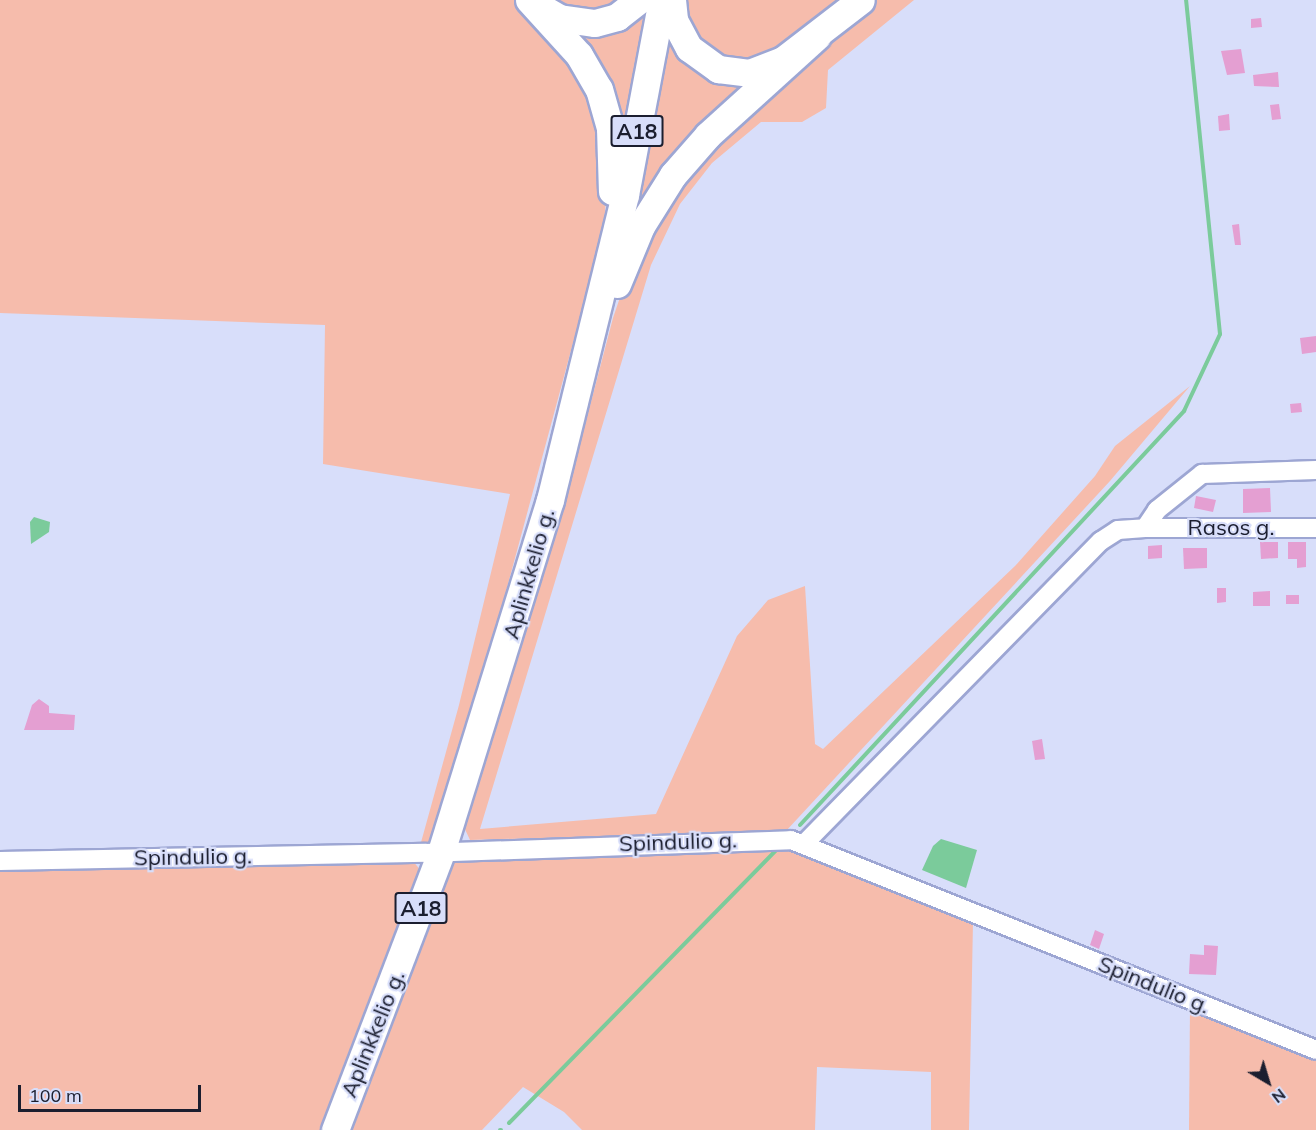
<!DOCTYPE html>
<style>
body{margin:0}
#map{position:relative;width:1316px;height:1130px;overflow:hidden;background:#d8defa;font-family:Mulish,sans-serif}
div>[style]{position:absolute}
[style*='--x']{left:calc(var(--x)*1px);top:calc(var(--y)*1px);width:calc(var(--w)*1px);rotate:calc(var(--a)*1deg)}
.green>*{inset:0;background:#f6bcac}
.water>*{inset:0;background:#7bcb9b}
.stream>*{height:4px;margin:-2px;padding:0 2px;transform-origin:2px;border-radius:2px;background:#7bcb9b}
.building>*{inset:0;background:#e49fd2}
.roads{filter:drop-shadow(2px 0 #9da6d3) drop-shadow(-2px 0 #9da6d3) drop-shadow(0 2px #9da6d3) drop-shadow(0 -2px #9da6d3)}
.minor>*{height:18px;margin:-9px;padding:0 9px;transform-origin:9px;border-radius:9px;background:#fff}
.highway>*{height:27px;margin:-13.5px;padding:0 13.5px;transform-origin:13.5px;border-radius:13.5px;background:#fff}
span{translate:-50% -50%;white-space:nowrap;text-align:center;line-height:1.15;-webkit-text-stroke:4.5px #d8defa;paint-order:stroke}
.shield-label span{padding:2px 4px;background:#d8defa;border:2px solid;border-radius:4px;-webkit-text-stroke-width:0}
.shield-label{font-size:21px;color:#1b1e2f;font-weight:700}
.street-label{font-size:22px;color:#1b1e2f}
.north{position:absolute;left:1238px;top:1052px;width:60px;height:60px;-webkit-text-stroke:4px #d8defa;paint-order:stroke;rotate:142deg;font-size:16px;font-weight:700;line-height:24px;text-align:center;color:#1b1e2f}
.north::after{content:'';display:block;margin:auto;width:21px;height:27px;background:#1b1e2f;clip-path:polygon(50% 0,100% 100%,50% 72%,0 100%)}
.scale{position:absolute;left:18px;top:1085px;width:183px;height:27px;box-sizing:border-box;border:3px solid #1b1e2f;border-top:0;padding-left:8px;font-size:18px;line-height:21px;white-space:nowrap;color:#1b1e2f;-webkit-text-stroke:4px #d8defa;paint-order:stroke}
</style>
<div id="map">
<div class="green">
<i style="clip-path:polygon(0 0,517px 0,589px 79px,607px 185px,605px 213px,590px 280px,484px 673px,430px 844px,420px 846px,459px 705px,510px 494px,323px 464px,325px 325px,0 313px)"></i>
<i style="clip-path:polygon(541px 0,632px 0,604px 16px)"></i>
<i style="clip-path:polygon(682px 0,849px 0,752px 68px,697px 49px)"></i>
<i style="clip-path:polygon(874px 0,914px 0,828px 70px,826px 108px,802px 122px,761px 122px,712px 163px,680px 204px,651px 265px,480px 829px,656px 814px,737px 636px,768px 600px,805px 586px,815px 744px,823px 749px,1015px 566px,1095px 476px,1115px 446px,1190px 386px,1110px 481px,786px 831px,470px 840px,463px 825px,559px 524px,613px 318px,634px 256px,673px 184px)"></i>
<i style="clip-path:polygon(652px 1px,623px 158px,561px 24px)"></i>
<i style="clip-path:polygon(669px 21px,760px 81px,628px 236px)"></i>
<i style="clip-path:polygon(789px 847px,973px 922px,969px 1130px,931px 1130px,931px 1072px,817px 1067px,815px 1130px,582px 1130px,564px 1112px,523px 1087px,482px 1130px,345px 1130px,449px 867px,456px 859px)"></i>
<i style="clip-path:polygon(413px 861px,421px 871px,324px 1130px,0 1130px,0 868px)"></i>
<i style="clip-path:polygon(1190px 1005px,1316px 1056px,1316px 1130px,1189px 1130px)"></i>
</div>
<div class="water">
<i style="clip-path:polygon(34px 517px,50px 522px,49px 532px,31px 544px,30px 522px)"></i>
<i style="clip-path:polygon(941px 839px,977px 850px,966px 888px,922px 870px,933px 846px)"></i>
</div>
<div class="stream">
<i style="--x:800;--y:825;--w:565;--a:-47.15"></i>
<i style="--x:1184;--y:411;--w:85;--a:-64.9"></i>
<i style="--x:1220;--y:334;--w:336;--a:-95.8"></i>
<i style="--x:509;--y:1123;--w:385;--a:-45.6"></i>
<i style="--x:500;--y:1130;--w:1;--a:0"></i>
</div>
<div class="building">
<i style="clip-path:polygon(1261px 18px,1262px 27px,1251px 28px,1251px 19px)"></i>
<i style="clip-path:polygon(1241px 49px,1245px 73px,1227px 75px,1221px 51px)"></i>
<i style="clip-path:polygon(1278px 72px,1279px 87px,1254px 86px,1253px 75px)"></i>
<i style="clip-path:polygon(1279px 104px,1281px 119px,1272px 120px,1270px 105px)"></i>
<i style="clip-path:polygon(1229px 114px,1230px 130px,1219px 131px,1218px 116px)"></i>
<i style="clip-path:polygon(1239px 224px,1241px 245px,1235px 245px,1232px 225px)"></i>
<i style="clip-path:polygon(1316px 336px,1316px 352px,1302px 354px,1300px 338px)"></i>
<i style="clip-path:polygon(1301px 403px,1302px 412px,1291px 413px,1290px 404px)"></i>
<i style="clip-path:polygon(1270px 488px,1271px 512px,1243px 513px,1243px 489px)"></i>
<i style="clip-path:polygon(1196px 496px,1216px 500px,1213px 512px,1194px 508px)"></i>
<i style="clip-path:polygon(1260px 542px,1278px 542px,1278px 558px,1261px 559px)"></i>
<i style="clip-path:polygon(1288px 542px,1306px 542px,1306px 567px,1297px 568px,1297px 559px,1288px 559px)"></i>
<i style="clip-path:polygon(1162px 545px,1162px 558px,1148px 559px,1148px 546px)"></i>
<i style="clip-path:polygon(1183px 548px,1207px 548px,1207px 568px,1184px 569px)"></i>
<i style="clip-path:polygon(1217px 588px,1226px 588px,1226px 602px,1217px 603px)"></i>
<i style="clip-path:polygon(1270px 591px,1270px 606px,1253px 606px,1253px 592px)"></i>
<i style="clip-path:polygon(1286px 595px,1299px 595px,1299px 604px,1286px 604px)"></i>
<i style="clip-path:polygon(39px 699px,49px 706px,49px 713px,75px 715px,74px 730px,24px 730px,32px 705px)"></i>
<i style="clip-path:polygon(1042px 739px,1045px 759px,1035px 760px,1032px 741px)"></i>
<i style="clip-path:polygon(1095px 930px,1104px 934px,1099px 949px,1090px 945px)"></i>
<i style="clip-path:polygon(1204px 945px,1218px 946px,1216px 975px,1189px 974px,1190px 954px,1204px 955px)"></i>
</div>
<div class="roads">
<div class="minor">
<i style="--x:1145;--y:528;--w:22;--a:-56"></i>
<i style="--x:1157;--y:510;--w:58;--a:-38.7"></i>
<i style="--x:1202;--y:474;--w:114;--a:-2"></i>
<i style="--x:804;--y:844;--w:424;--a:-45.6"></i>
<i style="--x:1101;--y:541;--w:20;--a:-33"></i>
<i style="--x:1118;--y:530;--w:27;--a:-4"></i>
<i style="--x:1145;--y:528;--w:171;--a:0"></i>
<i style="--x:0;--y:861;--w:426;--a:-1.1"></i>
<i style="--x:426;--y:853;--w:365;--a:-2"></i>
<i style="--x:791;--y:840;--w:565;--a:21.8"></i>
</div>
<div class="highway">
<i style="--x:529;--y:0;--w:74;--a:47.7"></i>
<i style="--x:579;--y:55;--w:39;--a:60"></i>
<i style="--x:599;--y:89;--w:41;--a:74.2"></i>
<i style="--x:610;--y:128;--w:63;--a:88.2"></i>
<i style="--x:672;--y:0;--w:20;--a:84"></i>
<i style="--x:674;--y:20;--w:32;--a:62"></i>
<i style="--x:689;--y:48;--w:36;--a:36"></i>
<i style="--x:718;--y:69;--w:31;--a:7"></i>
<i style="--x:749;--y:73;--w:36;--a:-21"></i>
<i style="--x:783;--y:60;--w:98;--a:-37.6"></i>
<i style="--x:542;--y:8;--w:20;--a:30"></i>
<i style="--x:559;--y:18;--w:36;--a:8"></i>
<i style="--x:595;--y:23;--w:23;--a:-15"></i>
<i style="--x:617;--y:17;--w:28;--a:-38"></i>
<i style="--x:617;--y:284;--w:63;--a:-67.5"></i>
<i style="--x:641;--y:226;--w:60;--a:-57.9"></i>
<i style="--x:673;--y:175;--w:53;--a:-48.8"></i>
<i style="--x:708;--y:135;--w:147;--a:-42.2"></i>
<i style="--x:335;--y:1130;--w:298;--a:-69.1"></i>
<i style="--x:441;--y:852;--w:368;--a:-72.8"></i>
<i style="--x:550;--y:500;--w:314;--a:-76.2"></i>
<i style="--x:625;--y:195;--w:198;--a:-79.3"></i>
</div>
</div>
<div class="shield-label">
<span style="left:637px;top:131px">A18</span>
<span style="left:421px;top:908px">A18</span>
</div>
<div class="street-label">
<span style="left:1231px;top:528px">Rasos g.</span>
<span style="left:529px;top:574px;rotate:-74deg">Aplinkkelio g.</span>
<span style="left:678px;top:842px;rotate:-2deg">Spindulio g.</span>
<span style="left:193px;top:857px;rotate:-1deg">Spindulio g.</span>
<span style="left:1154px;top:985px;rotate:22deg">Spindulio g.</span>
<span style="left:373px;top:1034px;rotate:-68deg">Aplinkkelio g.</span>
</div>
<div class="north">N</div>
<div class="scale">100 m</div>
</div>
